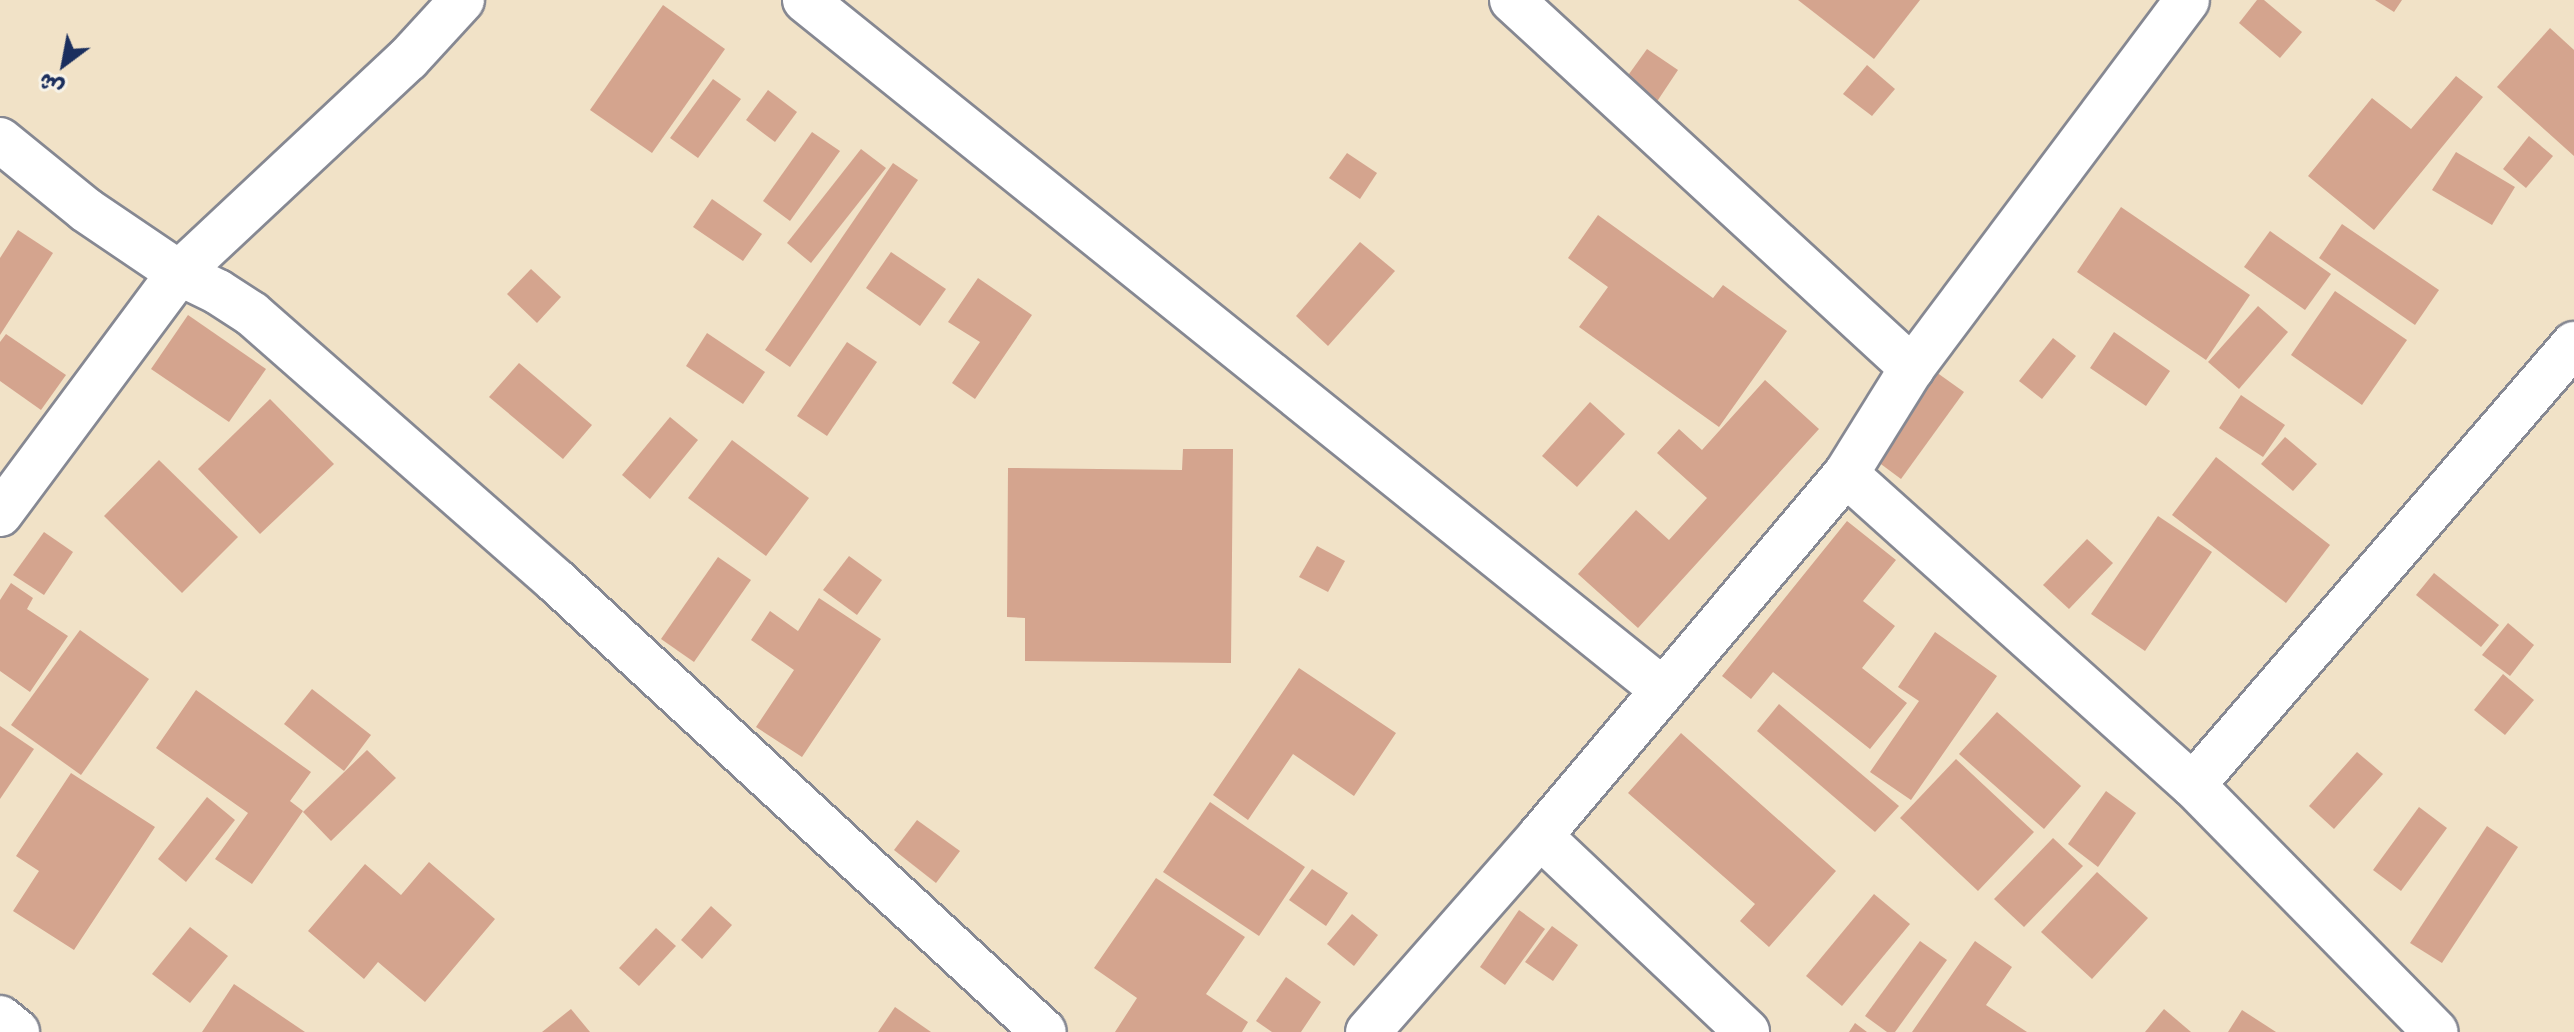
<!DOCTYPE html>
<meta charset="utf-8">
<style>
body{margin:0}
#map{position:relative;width:2574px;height:1032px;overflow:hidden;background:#f1e2c7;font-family:"Shantell Sans","Playpen Sans Arabic",sans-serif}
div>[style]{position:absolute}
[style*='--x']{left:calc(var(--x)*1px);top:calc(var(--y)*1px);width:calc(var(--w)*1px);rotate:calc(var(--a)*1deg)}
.building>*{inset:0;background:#d4a48e}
.roads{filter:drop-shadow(2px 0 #868892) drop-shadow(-2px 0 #868892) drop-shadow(0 2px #868892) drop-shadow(0 -2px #868892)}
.street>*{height:44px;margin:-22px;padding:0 22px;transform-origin:22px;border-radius:22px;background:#fff}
span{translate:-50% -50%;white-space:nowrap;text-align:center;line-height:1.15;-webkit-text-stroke:6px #f7f3e8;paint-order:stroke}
.north{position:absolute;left:24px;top:24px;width:80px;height:80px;-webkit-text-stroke:6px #f7f3e8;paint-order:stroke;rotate:212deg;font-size:22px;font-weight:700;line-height:32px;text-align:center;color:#1b2f5e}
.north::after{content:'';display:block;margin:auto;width:28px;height:36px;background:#1b2f5e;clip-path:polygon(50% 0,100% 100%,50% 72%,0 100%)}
</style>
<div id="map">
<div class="building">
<i style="clip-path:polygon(1798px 0,1920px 0,1874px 59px)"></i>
<i style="clip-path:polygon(2257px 0,2264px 0,2302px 32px,2280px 58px,2239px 23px)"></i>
<i style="clip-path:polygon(2375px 0,2402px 0,2394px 12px)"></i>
<i style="clip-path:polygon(663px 5px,725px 49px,652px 153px,590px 110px)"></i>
<i style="clip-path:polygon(2550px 28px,2574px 50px,2574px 156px,2497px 87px)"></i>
<i style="clip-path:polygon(1647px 49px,1678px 70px,1656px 103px,1624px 81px)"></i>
<i style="clip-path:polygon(1867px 65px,1895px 89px,1872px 116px,1843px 94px)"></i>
<i style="clip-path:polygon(2456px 76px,2483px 97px,2374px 230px,2308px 176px,2372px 98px,2411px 129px)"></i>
<i style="clip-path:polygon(713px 79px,741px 99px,698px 158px,670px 138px)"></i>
<i style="clip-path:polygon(768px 90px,797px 112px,775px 142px,746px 120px)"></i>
<i style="clip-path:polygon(812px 132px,840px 151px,790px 221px,763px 201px)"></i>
<i style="clip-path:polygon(2529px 136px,2553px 156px,2526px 188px,2503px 169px)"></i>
<i style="clip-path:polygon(861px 149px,886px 168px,811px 263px,787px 243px)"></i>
<i style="clip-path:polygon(2456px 152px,2515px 187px,2492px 225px,2432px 190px)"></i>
<i style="clip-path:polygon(1347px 153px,1377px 173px,1360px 199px,1329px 178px)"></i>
<i style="clip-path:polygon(893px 163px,918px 180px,790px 367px,765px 350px)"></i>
<i style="clip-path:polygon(712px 199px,762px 234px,743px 261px,693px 227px)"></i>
<i style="clip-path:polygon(2121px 207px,2250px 295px,2206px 360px,2077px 272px)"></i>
<i style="clip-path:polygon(1598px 215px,1713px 298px,1723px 285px,1787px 331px,1719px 427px,1579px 327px,1608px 287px,1568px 258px)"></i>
<i style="clip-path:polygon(2342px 224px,2439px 290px,2415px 325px,2319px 258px)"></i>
<i style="clip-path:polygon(18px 230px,53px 253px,0 335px,0 258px)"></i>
<i style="clip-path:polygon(2270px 231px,2331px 274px,2305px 310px,2244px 267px)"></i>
<i style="clip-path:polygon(1360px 242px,1395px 271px,1328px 346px,1296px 316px)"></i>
<i style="clip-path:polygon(891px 252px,946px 289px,920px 326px,866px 288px)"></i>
<i style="clip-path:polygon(531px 269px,561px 297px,537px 323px,507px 294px)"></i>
<i style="clip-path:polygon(978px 278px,1032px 315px,975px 399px,952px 383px,980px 342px,948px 322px)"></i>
<i style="clip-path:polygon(2335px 291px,2407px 340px,2362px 405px,2291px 355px)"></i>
<i style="clip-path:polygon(2258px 306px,2288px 332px,2239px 389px,2208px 362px)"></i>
<i style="clip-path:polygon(188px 315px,266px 369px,229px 422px,151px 369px)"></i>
<i style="clip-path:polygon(2114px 332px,2170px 371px,2146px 406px,2090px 368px)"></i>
<i style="clip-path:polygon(707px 333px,765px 372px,743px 404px,686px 366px)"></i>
<i style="clip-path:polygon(6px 334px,66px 375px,41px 410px,0 381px,0 342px)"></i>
<i style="clip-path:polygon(2053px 338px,2076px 356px,2042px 399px,2019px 381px)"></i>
<i style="clip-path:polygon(847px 342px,877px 362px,827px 436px,797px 416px)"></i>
<i style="clip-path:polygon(519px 363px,592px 425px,563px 459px,489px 397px)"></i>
<i style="clip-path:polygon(1929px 367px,1964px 392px,1901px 479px,1866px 453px)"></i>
<i style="clip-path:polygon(1765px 380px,1819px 429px,1638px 628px,1578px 574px,1636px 510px,1669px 540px,1707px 498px,1657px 453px,1679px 429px,1702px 450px)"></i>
<i style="clip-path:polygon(2241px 395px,2285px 425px,2263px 457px,2219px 428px)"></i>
<i style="clip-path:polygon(270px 399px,334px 464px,260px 534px,198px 469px)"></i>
<i style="clip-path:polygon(1590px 402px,1625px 434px,1577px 487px,1542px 456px)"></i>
<i style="clip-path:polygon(670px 417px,698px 440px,650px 499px,622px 475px)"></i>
<i style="clip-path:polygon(2285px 437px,2317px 464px,2293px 491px,2261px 464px)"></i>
<i style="clip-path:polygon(732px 440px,809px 498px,766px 556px,688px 498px)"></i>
<i style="clip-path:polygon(1183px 449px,1233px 449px,1231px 663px,1025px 661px,1025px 618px,1007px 617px,1008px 468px,1182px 470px)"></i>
<i style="clip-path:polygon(2216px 457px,2330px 545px,2286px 603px,2172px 515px)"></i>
<i style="clip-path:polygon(159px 460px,238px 537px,182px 593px,104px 516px)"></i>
<i style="clip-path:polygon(2158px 516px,2212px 552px,2145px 651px,2091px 614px)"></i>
<i style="clip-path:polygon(1847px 521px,1896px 560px,1863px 601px,1895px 626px,1862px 668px,1907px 703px,1870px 749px,1773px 672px,1751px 699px,1722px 676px)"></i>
<i style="clip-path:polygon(44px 532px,73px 552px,44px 595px,13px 575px)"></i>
<i style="clip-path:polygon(2087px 539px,2113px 563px,2069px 609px,2043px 585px)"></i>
<i style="clip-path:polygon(1317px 546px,1345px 561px,1328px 592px,1299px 577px)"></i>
<i style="clip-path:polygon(849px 556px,882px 580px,857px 615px,823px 590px)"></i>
<i style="clip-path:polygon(718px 557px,751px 580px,694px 662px,661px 639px)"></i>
<i style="clip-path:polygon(2434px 573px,2499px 625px,2481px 647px,2416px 595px)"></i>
<i style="clip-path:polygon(11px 583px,33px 598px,27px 609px,68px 636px,30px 692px,0 671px,0 600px)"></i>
<i style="clip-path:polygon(819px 598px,881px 639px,802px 757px,756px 727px,794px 670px,751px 640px,770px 611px,798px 631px)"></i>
<i style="clip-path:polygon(2508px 623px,2534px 645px,2510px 676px,2482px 655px)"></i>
<i style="clip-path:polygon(80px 630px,149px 679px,81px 775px,11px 725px)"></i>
<i style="clip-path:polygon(1935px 632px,1997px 676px,1911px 800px,1870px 772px,1919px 701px,1898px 687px)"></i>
<i style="clip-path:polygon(1299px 668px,1396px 733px,1354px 796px,1293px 754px,1248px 820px,1213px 795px)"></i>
<i style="clip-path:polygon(2503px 674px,2534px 700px,2505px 735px,2474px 710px)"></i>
<i style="clip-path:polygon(312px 689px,371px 735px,344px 771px,284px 724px)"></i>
<i style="clip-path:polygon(196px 690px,311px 772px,290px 801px,303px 811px,252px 884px,215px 859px,248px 813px,156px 748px)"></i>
<i style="clip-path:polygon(1779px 704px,1899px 806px,1875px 832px,1757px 731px)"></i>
<i style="clip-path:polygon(1997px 712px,2081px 786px,2044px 829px,1959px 754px)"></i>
<i style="clip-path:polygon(0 726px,34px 749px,0 799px)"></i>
<i style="clip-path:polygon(1681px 733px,1836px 871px,1769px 947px,1740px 921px,1755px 904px,1628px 793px)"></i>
<i style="clip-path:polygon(367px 750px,396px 778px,331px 841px,303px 812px)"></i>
<i style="clip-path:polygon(2357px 752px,2383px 774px,2334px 829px,2309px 806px)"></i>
<i style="clip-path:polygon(1956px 759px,2034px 832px,1978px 891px,1900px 818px)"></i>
<i style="clip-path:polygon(71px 773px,155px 827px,74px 950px,13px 911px,39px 871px,16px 856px)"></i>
<i style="clip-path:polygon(2106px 791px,2136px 813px,2098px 867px,2068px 844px)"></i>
<i style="clip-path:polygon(207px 797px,235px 820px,186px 882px,158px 859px)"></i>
<i style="clip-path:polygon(1210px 802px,1305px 867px,1259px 936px,1163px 872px)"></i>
<i style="clip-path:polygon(2419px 807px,2447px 828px,2401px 891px,2373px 870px)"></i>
<i style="clip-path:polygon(917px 820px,960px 851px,936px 883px,894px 850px)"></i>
<i style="clip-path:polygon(2487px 826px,2518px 847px,2442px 963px,2410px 943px)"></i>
<i style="clip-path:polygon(2053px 838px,2083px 866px,2024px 927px,1994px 899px)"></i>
<i style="clip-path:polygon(429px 862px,495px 919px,425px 1002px,378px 962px,364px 979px,308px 931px,365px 864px,401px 895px)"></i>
<i style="clip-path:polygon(1312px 869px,1348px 893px,1326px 926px,1289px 900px)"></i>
<i style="clip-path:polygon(2097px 872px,2148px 918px,2092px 979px,2041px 932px)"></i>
<i style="clip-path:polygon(1156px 878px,1245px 937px,1206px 994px,1248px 1022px,1242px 1032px,1115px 1032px,1137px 998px,1094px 968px)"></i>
<i style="clip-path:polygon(1874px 894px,1910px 924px,1842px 1006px,1806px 976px)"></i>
<i style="clip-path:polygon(711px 906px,732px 925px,702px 959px,681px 940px)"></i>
<i style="clip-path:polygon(1519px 910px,1545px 929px,1505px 985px,1480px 967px)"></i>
<i style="clip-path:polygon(1352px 914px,1378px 935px,1354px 966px,1327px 944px)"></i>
<i style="clip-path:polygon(1552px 926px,1578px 945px,1553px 981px,1525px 962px)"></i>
<i style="clip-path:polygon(190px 927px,228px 956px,190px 1003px,152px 974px)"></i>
<i style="clip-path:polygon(656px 928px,676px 946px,639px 986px,619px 968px)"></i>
<i style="clip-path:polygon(1920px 941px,1947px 960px,1895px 1032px,1887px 1032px,1865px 1016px)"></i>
<i style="clip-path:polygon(1975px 941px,2012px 967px,1986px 1005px,2027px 1032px,1912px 1032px)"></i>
<i style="clip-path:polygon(1286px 977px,1321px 1002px,1301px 1032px,1272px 1032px,1256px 1021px)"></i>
<i style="clip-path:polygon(234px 984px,305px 1032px,202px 1032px)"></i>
<i style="clip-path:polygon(895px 1007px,931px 1032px,878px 1032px)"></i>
<i style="clip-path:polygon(571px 1009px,590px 1032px,542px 1032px)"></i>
<i style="clip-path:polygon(2164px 1009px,2191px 1032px,2145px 1032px)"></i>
<i style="clip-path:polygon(2242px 1010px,2276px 1032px,2228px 1032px)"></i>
<i style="clip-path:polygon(1855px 1023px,1867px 1032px,1849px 1032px)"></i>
</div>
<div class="roads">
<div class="street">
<i style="--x:805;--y:0;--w:1100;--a:38.8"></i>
<i style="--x:1512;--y:0;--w:544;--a:42.61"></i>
<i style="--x:0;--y:140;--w:111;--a:39.1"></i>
<i style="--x:86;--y:210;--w:112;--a:34.1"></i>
<i style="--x:179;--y:273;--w:43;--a:26"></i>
<i style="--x:218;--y:292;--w:40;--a:32.9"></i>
<i style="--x:252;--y:314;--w:405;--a:41.3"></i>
<i style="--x:556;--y:581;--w:664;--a:42.74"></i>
<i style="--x:1846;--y:474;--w:466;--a:41.9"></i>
<i style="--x:2193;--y:785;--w:346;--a:45.5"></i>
<i style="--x:0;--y:514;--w:300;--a:-53.4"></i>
<i style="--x:179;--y:273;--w:313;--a:-43.1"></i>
<i style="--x:408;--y:59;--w:80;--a:-47.5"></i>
<i style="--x:2193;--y:785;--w:583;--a:-49.17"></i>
<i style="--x:1540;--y:836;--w:285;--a:43.4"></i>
<i style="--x:0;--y:1018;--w:22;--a:39"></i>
<i style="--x:1368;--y:1032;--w:261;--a:-48.7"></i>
<i style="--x:1540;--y:836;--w:474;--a:-49.8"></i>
<i style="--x:1846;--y:474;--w:125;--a:-58.1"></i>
<i style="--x:1912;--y:368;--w:459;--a:-53.2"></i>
</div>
</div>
<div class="north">ش</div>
</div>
